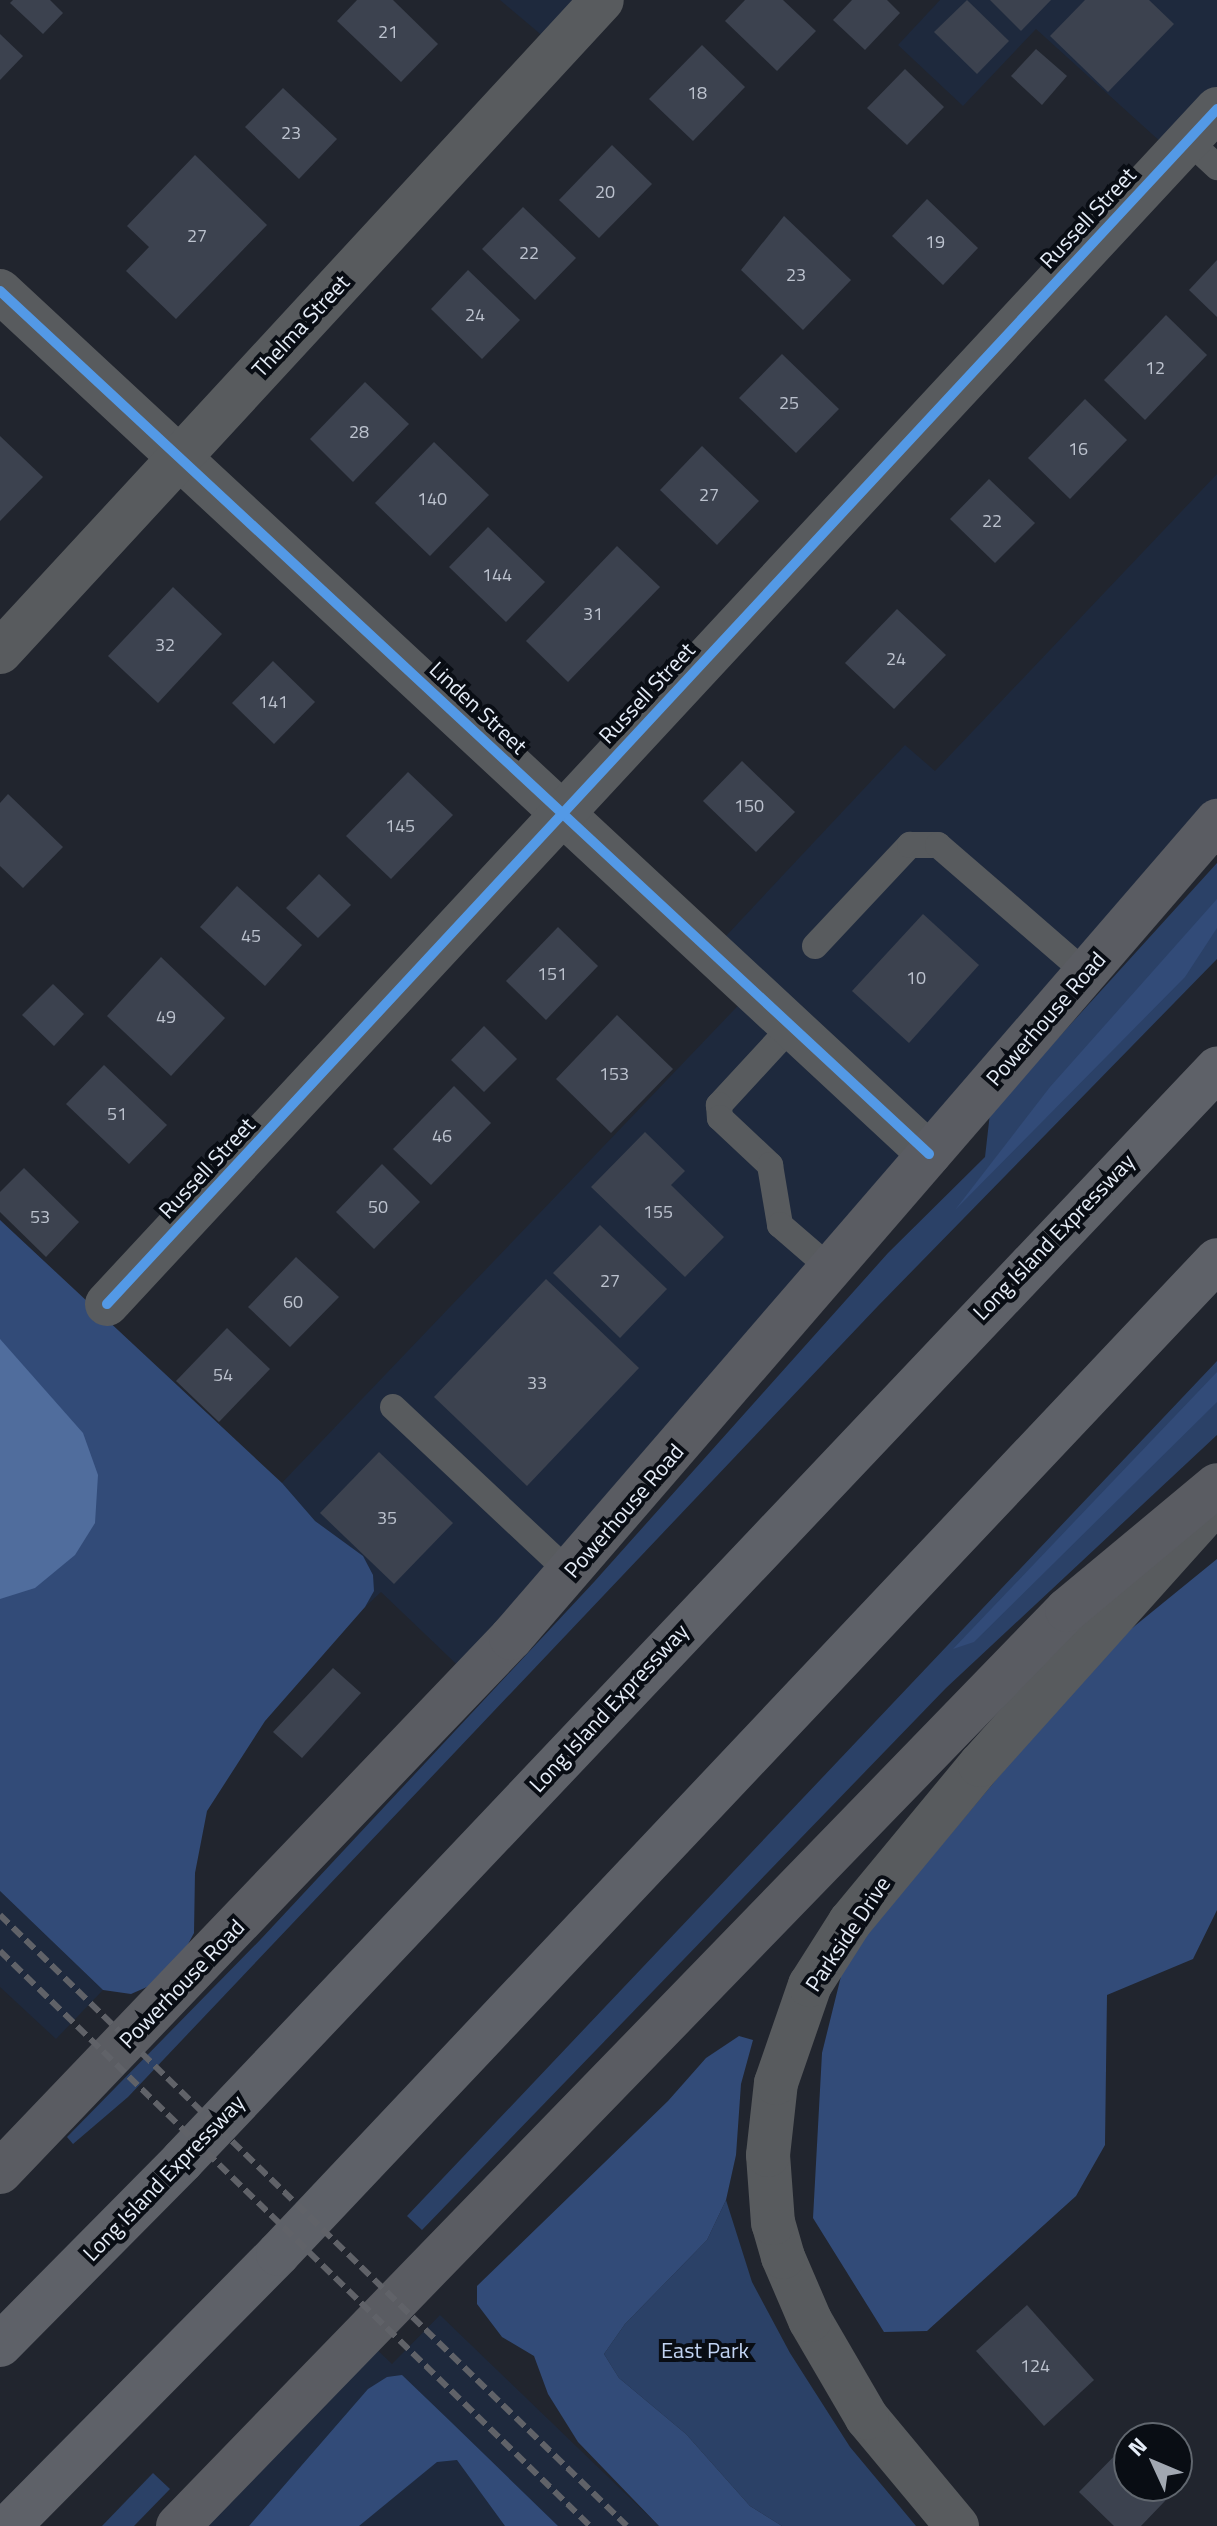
<!DOCTYPE html>
<style>
body{margin:0}
#map{position:relative;width:1217px;height:2526px;overflow:hidden;background:#21252e;font-family:"Titillium Web",sans-serif}
div>[style]{position:absolute}
[style*='--x']{left:calc(var(--x)*1px);top:calc(var(--y)*1px);width:calc(var(--w)*1px);rotate:calc(var(--a)*1deg)}
.built>*{inset:0;background:#1e293d}
.green>*{inset:0;background:#2b4167}
.forest>*{inset:0;background:#324b78}
.water>*{inset:0;background:#506d9d}
.building>*{inset:0;background:#3c424f}
.service>*{height:26px;margin:-13px;padding:0 13px;transform-origin:13px;border-radius:13px;background:#585b5e}
.minor>*{height:44px;margin:-22px;padding:0 22px;transform-origin:22px;border-radius:22px;background:#585b5e}
.secondary>*{height:44px;margin:-22px;padding:0 22px;transform-origin:22px;border-radius:22px;background:#5a5c62}
.motorway>*{height:44px;margin:-22px;padding:0 22px;transform-origin:22px;border-radius:22px;background:#5e6168}
.rail>*{height:6px;margin-top:-3px;transform-origin:0;background:repeating-linear-gradient(90deg,#606268 0 12px,transparent 0 18px)}
.cycleway>*{height:10px;margin:-5px;padding:0 5px;transform-origin:5px;border-radius:5px;background:#5399e6}
span{translate:-50% -50%;white-space:nowrap;text-align:center;line-height:1.15;-webkit-text-stroke:8px #090d14;paint-order:stroke}
.number-label{font-size:18px;color:#bcc2ce}
.number-label span{-webkit-text-stroke-width:0}
.street-label{font-size:22px;color:#e6edf8}
.park-label{font-size:22px;color:#c2d4f3}
.north{position:absolute;left:1113px;top:2422px;width:80px;height:80px;box-sizing:border-box;background:#090d14;border:2px solid #61676f;border-radius:50%;rotate:314deg;font-size:22px;font-weight:700;line-height:32px;text-align:center;color:#e6edf8}
.north::after{content:'';display:block;margin:auto;width:28px;height:36px;background:#a1a7b1;clip-path:polygon(50% 0,100% 100%,50% 72%,0 100%)}
</style>
<div id="map">
<div class="built">
<i style="clip-path:polygon(500px 0,603px 0,558px 49px)"></i>
<i style="clip-path:polygon(940px 0,1217px 0,1217px 109px,1174px 154px,1036px 29px,963px 106px,898px 45px)"></i>
<i style="clip-path:polygon(1217px 474px,1217px 821px,472px 1679px,381px 1592px,360px 1612px,253px 1513px,752px 991px,711px 952px,905px 745px,935px 771px)"></i>
<i style="clip-path:polygon(0 1891px,103px 1990px,56px 2039px,0 1987px)"></i>
<i style="clip-path:polygon(440px 2315px,659px 2526px,178px 2526px,363px 2336px,392px 2364px)"></i>
</div>
<div class="green">
<i style="clip-path:polygon(1217px 863px,1217px 959px,878px 1306px,128px 2097px,73px 2144px,67px 2137px,261px 1939px,594px 1582px,888px 1253px,985px 1157px,990px 1113px)"></i>
<i style="clip-path:polygon(1217px 1361px,1217px 1435px,946px 1688px,422px 2230px,407px 2216px)"></i>
<i style="clip-path:polygon(726px 2200px,752px 2282px,790px 2353px,850px 2447px,916px 2526px,782px 2526px,750px 2506px,686px 2434px,619px 2378px,604px 2354px,625px 2324px,707px 2240px)"></i>
<i style="clip-path:polygon(153px 2473px,170px 2489px,134px 2526px,102px 2526px)"></i>
</div>
<div class="forest">
<i style="clip-path:polygon(1217px 899px,1217px 928px,1185px 977px,955px 1210px,1050px 1087px)"></i>
<i style="clip-path:polygon(0 1220px,282px 1483px,315px 1521px,363px 1556px,373px 1575px,374px 1591px,365px 1607px,265px 1721px,207px 1811px,195px 1873px,194px 1933px,178px 1963px,156px 1983px,131px 1994px,103px 1990px,0 1891px)"></i>
<i style="clip-path:polygon(1217px 1372px,1217px 1402px,974px 1642px,953px 1649px)"></i>
<i style="clip-path:polygon(1217px 1559px,1217px 1910px,1193px 1959px,1107px 1995px,1105px 2145px,1076px 2196px,927px 2331px,884px 2332px,813px 2218px,822px 2053px,845px 1960px,1104px 1651px)"></i>
<i style="clip-path:polygon(739px 2036px,753px 2040px,741px 2084px,736px 2155px,726px 2200px,707px 2240px,625px 2324px,604px 2354px,619px 2378px,686px 2434px,750px 2506px,782px 2526px,659px 2526px,578px 2442px,548px 2394px,534px 2356px,502px 2337px,477px 2304px,477px 2286px,668px 2101px,706px 2058px)"></i>
<i style="clip-path:polygon(402px 2375px,451px 2422px,558px 2526px,505px 2526px,457px 2460px,437px 2462px,359px 2526px,249px 2526px,368px 2389px,387px 2377px)"></i>
</div>
<div class="water">
<i style="clip-path:polygon(0 1339px,83px 1433px,98px 1475px,95px 1523px,75px 1555px,35px 1588px,0 1599px)"></i>
</div>
<div class="building">
<i style="clip-path:polygon(13px 0,50px 0,63px 13px,43px 34px,10px 3px)"></i>
<i style="clip-path:polygon(357px 0,393px 0,438px 44px,401px 82px,337px 21px)"></i>
<i style="clip-path:polygon(745px 0,783px 0,816px 31px,777px 71px,725px 21px)"></i>
<i style="clip-path:polygon(852px 0,887px 0,900px 13px,865px 50px,833px 20px)"></i>
<i style="clip-path:polygon(967px 0,1009px 41px,977px 74px,934px 32px)"></i>
<i style="clip-path:polygon(990px 0,1051px 0,1021px 31px)"></i>
<i style="clip-path:polygon(1085px 0,1149px 0,1174px 24px,1108px 92px,1050px 36px)"></i>
<i style="clip-path:polygon(0 34px,23px 56px,0 80px)"></i>
<i style="clip-path:polygon(702px 45px,745px 87px,693px 141px,649px 99px)"></i>
<i style="clip-path:polygon(1036px 49px,1067px 76px,1042px 105px,1011px 76px)"></i>
<i style="clip-path:polygon(905px 69px,944px 107px,907px 145px,867px 108px)"></i>
<i style="clip-path:polygon(283px 88px,337px 139px,299px 179px,245px 127px)"></i>
<i style="clip-path:polygon(612px 145px,652px 184px,599px 238px,559px 200px)"></i>
<i style="clip-path:polygon(195px 155px,267px 225px,176px 319px,126px 271px,149px 247px,127px 226px)"></i>
<i style="clip-path:polygon(927px 199px,978px 248px,943px 285px,892px 236px)"></i>
<i style="clip-path:polygon(523px 207px,576px 258px,535px 300px,482px 249px)"></i>
<i style="clip-path:polygon(784px 216px,851px 280px,803px 330px,741px 270px)"></i>
<i style="clip-path:polygon(1217px 260px,1217px 317px,1189px 290px)"></i>
<i style="clip-path:polygon(468px 270px,520px 320px,482px 359px,431px 309px)"></i>
<i style="clip-path:polygon(1166px 315px,1207px 355px,1145px 420px,1104px 380px)"></i>
<i style="clip-path:polygon(782px 354px,839px 409px,796px 453px,739px 398px)"></i>
<i style="clip-path:polygon(365px 382px,409px 424px,353px 482px,310px 439px)"></i>
<i style="clip-path:polygon(1085px 399px,1127px 440px,1070px 499px,1028px 458px)"></i>
<i style="clip-path:polygon(0 436px,43px 477px,0 521px)"></i>
<i style="clip-path:polygon(434px 442px,489px 495px,430px 556px,375px 503px)"></i>
<i style="clip-path:polygon(702px 446px,759px 501px,717px 545px,660px 490px)"></i>
<i style="clip-path:polygon(989px 479px,1035px 523px,995px 563px,950px 519px)"></i>
<i style="clip-path:polygon(488px 527px,545px 582px,506px 622px,449px 567px)"></i>
<i style="clip-path:polygon(617px 546px,660px 587px,568px 682px,526px 641px)"></i>
<i style="clip-path:polygon(173px 587px,222px 634px,158px 703px,108px 656px)"></i>
<i style="clip-path:polygon(897px 609px,946px 655px,894px 709px,845px 663px)"></i>
<i style="clip-path:polygon(273px 661px,315px 702px,274px 744px,232px 703px)"></i>
<i style="clip-path:polygon(742px 761px,795px 812px,756px 852px,703px 801px)"></i>
<i style="clip-path:polygon(408px 772px,453px 815px,391px 879px,346px 836px)"></i>
<i style="clip-path:polygon(8px 794px,63px 847px,23px 888px,0 866px,0 803px)"></i>
<i style="clip-path:polygon(319px 874px,351px 905px,318px 938px,286px 908px)"></i>
<i style="clip-path:polygon(237px 886px,302px 945px,265px 986px,200px 927px)"></i>
<i style="clip-path:polygon(923px 914px,979px 965px,909px 1043px,852px 991px)"></i>
<i style="clip-path:polygon(558px 927px,598px 966px,546px 1020px,506px 981px)"></i>
<i style="clip-path:polygon(161px 957px,225px 1018px,171px 1076px,107px 1016px)"></i>
<i style="clip-path:polygon(53px 984px,84px 1014px,54px 1046px,22px 1015px)"></i>
<i style="clip-path:polygon(617px 1015px,673px 1069px,611px 1133px,556px 1079px)"></i>
<i style="clip-path:polygon(484px 1026px,517px 1059px,484px 1092px,451px 1060px)"></i>
<i style="clip-path:polygon(104px 1065px,167px 1125px,129px 1164px,66px 1104px)"></i>
<i style="clip-path:polygon(454px 1086px,491px 1123px,431px 1185px,393px 1149px)"></i>
<i style="clip-path:polygon(645px 1132px,685px 1171px,671px 1185px,724px 1237px,685px 1277px,591px 1187px)"></i>
<i style="clip-path:polygon(382px 1164px,420px 1202px,374px 1249px,336px 1212px)"></i>
<i style="clip-path:polygon(24px 1168px,79px 1222px,46px 1257px,0 1212px,0 1192px)"></i>
<i style="clip-path:polygon(600px 1225px,667px 1289px,620px 1338px,553px 1273px)"></i>
<i style="clip-path:polygon(296px 1257px,339px 1297px,290px 1347px,248px 1307px)"></i>
<i style="clip-path:polygon(546px 1279px,639px 1368px,527px 1486px,434px 1397px)"></i>
<i style="clip-path:polygon(227px 1328px,270px 1369px,219px 1422px,176px 1381px)"></i>
<i style="clip-path:polygon(379px 1452px,453px 1523px,394px 1584px,320px 1513px)"></i>
<i style="clip-path:polygon(333px 1668px,361px 1693px,302px 1758px,273px 1732px)"></i>
<i style="clip-path:polygon(1027px 2305px,1094px 2380px,1044px 2426px,976px 2351px)"></i>
<i style="clip-path:polygon(1129px 2441px,1129px 2486px,1177px 2486px,1177px 2468px,1187px 2478px,1141px 2526px,1114px 2526px,1079px 2492px)"></i>
</div>
<div class="service">
<i style="--x:1188;--y:140;--w:40;--a:43"></i>
<i style="--x:815;--y:946;--w:139;--a:-46.8"></i>
<i style="--x:910;--y:845;--w:28;--a:0"></i>
<i style="--x:938;--y:845;--w:197;--a:40.9"></i>
<i style="--x:792;--y:1026;--w:108;--a:132.7"></i>
<i style="--x:719;--y:1105;--w:13;--a:86"></i>
<i style="--x:720;--y:1118;--w:69;--a:43.2"></i>
<i style="--x:770;--y:1165;--w:61;--a:80.5"></i>
<i style="--x:780;--y:1225;--w:67;--a:40.8"></i>
<i style="--x:393;--y:1407;--w:243;--a:43.2"></i>
</div>
<div class="minor">
<i style="--x:0;--y:291;--w:1268;--a:42.89"></i>
<i style="--x:0;--y:652;--w:887;--a:-47.28"></i>
<i style="--x:107;--y:1304;--w:1631;--a:-47.11"></i>
<i style="--x:957;--y:2526;--w:141;--a:-129.8"></i>
<i style="--x:867;--y:2418;--w:113;--a:-120.2"></i>
<i style="--x:810;--y:2320;--w:69;--a:-113.2"></i>
<i style="--x:783;--y:2257;--w:35;--a:-106"></i>
<i style="--x:773;--y:2223;--w:68;--a:-94.2"></i>
<i style="--x:768;--y:2155;--w:72;--a:-83.7"></i>
<i style="--x:776;--y:2083;--w:104;--a:-70.9"></i>
<i style="--x:810;--y:1985;--w:75;--a:-57.6"></i>
<i style="--x:850;--y:1922;--w:204;--a:-50.4"></i>
<i style="--x:980;--y:1765;--w:352;--a:-48.1"></i>
</div>
<div class="secondary">
<i style="--x:0;--y:2172;--w:739;--a:-46.26"></i>
<i style="--x:511;--y:1638;--w:1080;--a:-49.17"></i>
<i style="--x:178;--y:2526;--w:1276;--a:-45.86"></i>
<i style="--x:1067;--y:1610;--w:195;--a:-39.8"></i>
</div>
<div class="motorway">
<i style="--x:0;--y:2345;--w:259;--a:-45.3"></i>
<i style="--x:182;--y:2161;--w:1505;--a:-46.54"></i>
<i style="--x:9;--y:2526;--w:383;--a:-45.3"></i>
<i style="--x:278;--y:2254;--w:1367;--a:-46.63"></i>
</div>
<div class="rail">
<i style="--x:0;--y:1915;--w:875;--a:44.26"></i>
<i style="--x:0;--y:1951;--w:824;--a:44.26"></i>
</div>
<div class="cycleway">
<i style="--x:0;--y:291;--w:1268;--a:42.89"></i>
<i style="--x:107;--y:1304;--w:1631;--a:-47.11"></i>
</div>
<div class="number-label">
<span style="left:388px;top:32px">21</span>
<span style="left:697px;top:93px">18</span>
<span style="left:291px;top:133px">23</span>
<span style="left:605px;top:192px">20</span>
<span style="left:197px;top:236px">27</span>
<span style="left:935px;top:242px">19</span>
<span style="left:529px;top:253px">22</span>
<span style="left:796px;top:275px">23</span>
<span style="left:475px;top:315px">24</span>
<span style="left:1155px;top:368px">12</span>
<span style="left:789px;top:403px">25</span>
<span style="left:359px;top:432px">28</span>
<span style="left:1078px;top:449px">16</span>
<span style="left:709px;top:495px">27</span>
<span style="left:432px;top:499px">140</span>
<span style="left:992px;top:521px">22</span>
<span style="left:497px;top:575px">144</span>
<span style="left:593px;top:614px">31</span>
<span style="left:165px;top:645px">32</span>
<span style="left:896px;top:659px">24</span>
<span style="left:273px;top:702px">141</span>
<span style="left:749px;top:806px">150</span>
<span style="left:400px;top:826px">145</span>
<span style="left:251px;top:936px">45</span>
<span style="left:552px;top:974px">151</span>
<span style="left:916px;top:978px">10</span>
<span style="left:166px;top:1017px">49</span>
<span style="left:614px;top:1074px">153</span>
<span style="left:117px;top:1114px">51</span>
<span style="left:442px;top:1136px">46</span>
<span style="left:378px;top:1207px">50</span>
<span style="left:658px;top:1212px">155</span>
<span style="left:40px;top:1217px">53</span>
<span style="left:610px;top:1281px">27</span>
<span style="left:293px;top:1302px">60</span>
<span style="left:223px;top:1375px">54</span>
<span style="left:537px;top:1383px">33</span>
<span style="left:387px;top:1518px">35</span>
<span style="left:1035px;top:2366px">124</span>
</div>
<div class="street-label">
<span style="left:1088px;top:218px;rotate:-47deg">Russell Street</span>
<span style="left:301px;top:326px;rotate:-47deg">Thelma Street</span>
<span style="left:647px;top:693px;rotate:-47deg">Russell Street</span>
<span style="left:478px;top:708px;rotate:43deg">Linden Street</span>
<span style="left:1046px;top:1019px;rotate:-49deg">Powerhouse Road</span>
<span style="left:207px;top:1168px;rotate:-47deg">Russell Street</span>
<span style="left:1054px;top:1237px;rotate:-46deg">Long Island Expressway</span>
<span style="left:624px;top:1511px;rotate:-49deg">Powerhouse Road</span>
<span style="left:609px;top:1708px;rotate:-47deg">Long Island Expressway</span>
<span style="left:848px;top:1934px;rotate:-56deg">Parkside Drive</span>
<span style="left:182px;top:1984px;rotate:-46deg">Powerhouse Road</span>
<span style="left:164px;top:2178px;rotate:-46deg">Long Island Expressway</span>
</div>
<div class="park-label">
<span style="left:705px;top:2351px">East Park</span>
</div>
<div class="north">N</div>
</div>
